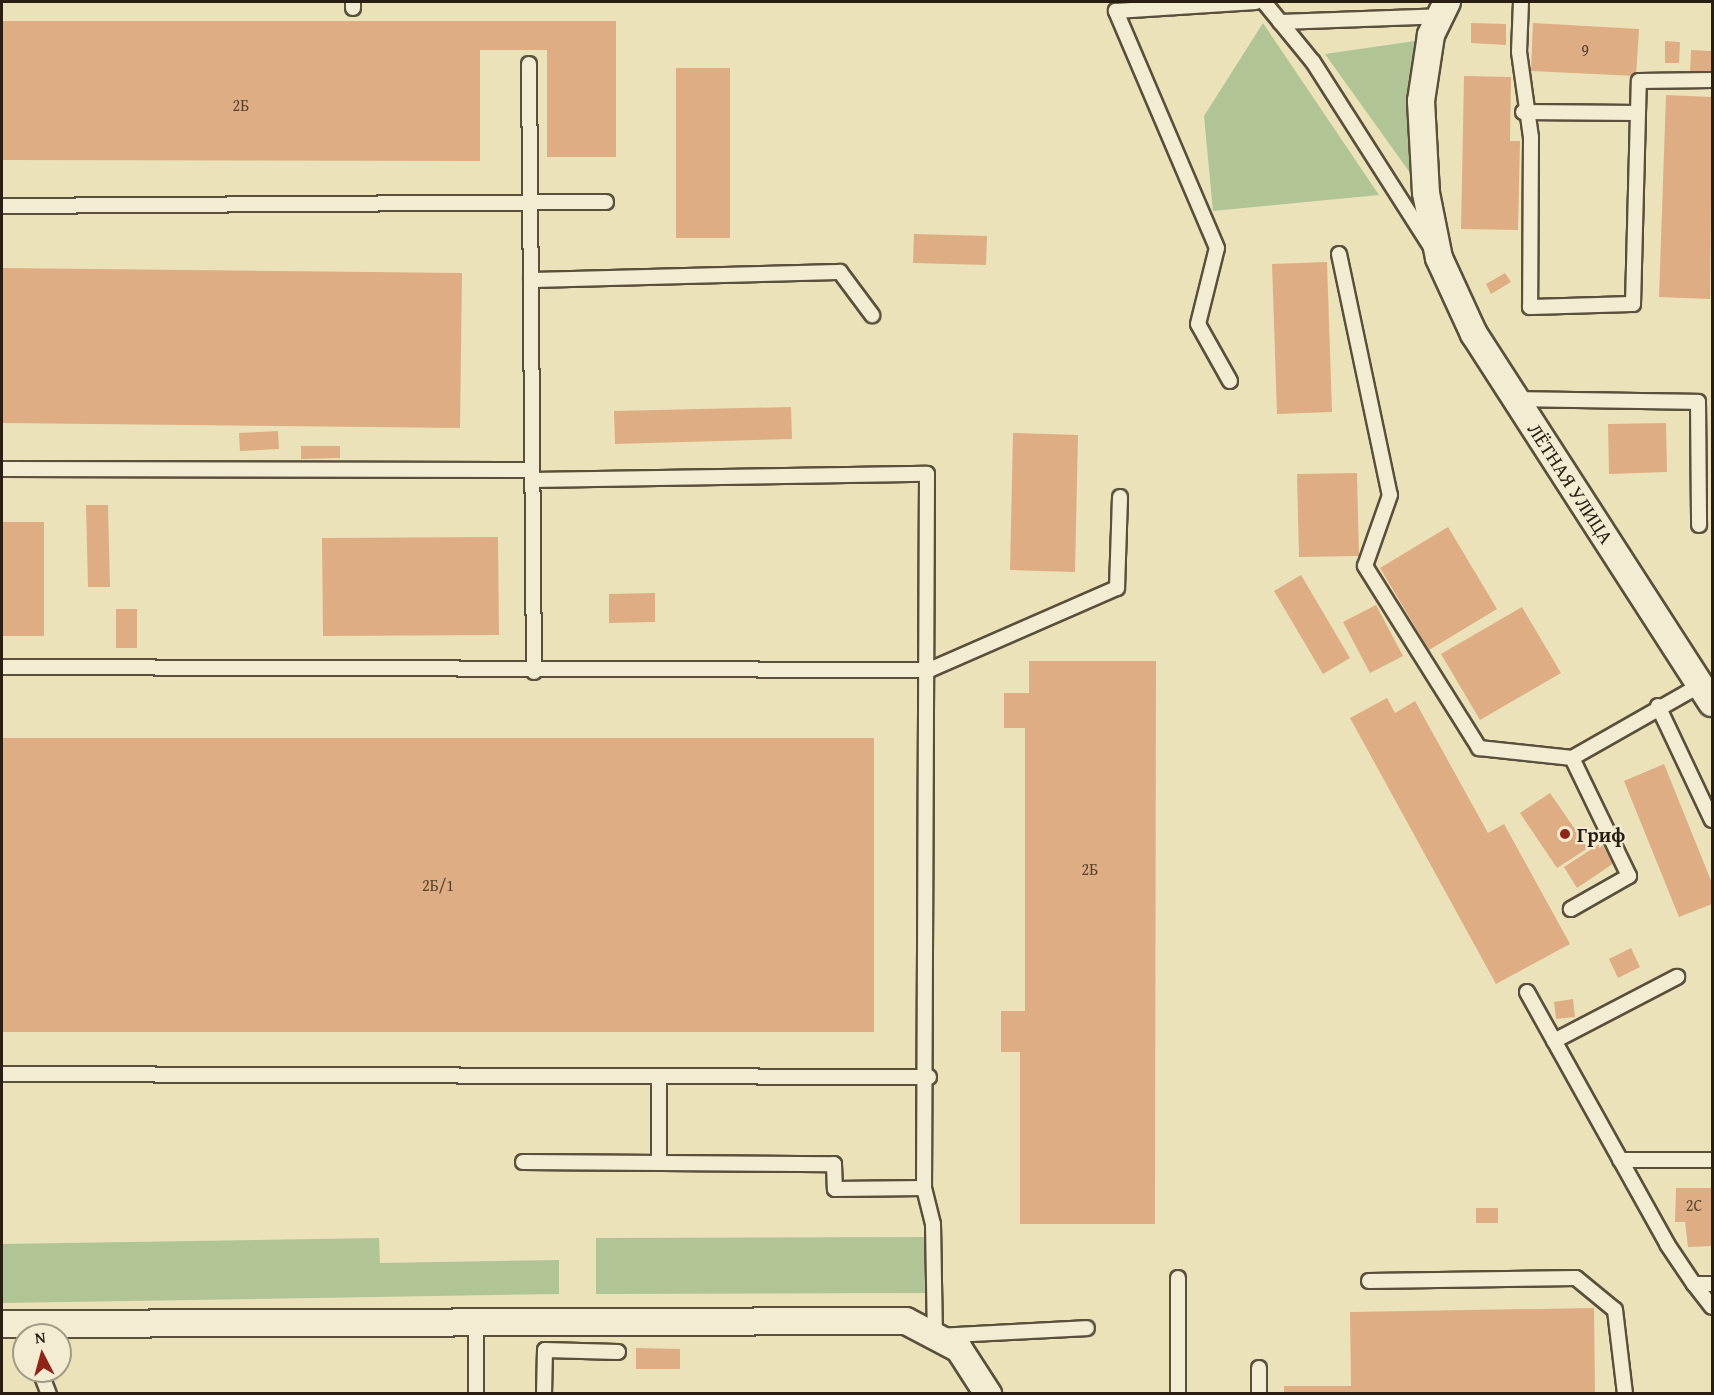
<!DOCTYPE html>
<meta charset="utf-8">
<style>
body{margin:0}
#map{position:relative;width:1714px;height:1395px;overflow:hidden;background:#ece2ba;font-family:"Gentium Book Plus",serif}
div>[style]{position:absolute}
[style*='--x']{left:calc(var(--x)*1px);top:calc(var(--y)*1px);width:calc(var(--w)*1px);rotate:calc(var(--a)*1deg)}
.green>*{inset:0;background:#b1c495}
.building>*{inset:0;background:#dead83}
.roads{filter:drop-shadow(2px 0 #5a4f3b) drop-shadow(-2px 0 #5a4f3b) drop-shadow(0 2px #5a4f3b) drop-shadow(0 -2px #5a4f3b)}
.service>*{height:14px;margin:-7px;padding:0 7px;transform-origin:7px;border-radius:7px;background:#f3ecd2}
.minor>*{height:26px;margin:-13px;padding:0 13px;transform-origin:13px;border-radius:13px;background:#f3ecd2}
.dots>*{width:16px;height:16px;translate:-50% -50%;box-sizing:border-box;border:3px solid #f3ecd2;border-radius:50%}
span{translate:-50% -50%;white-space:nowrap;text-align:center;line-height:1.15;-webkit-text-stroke:4.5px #f3ecd2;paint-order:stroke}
.number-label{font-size:16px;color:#56422e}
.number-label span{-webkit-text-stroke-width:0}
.street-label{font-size:20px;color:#291e11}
.poi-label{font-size:20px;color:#291e11;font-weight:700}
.left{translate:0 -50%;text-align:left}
.frame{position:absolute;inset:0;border:3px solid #291e11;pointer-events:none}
.north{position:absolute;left:12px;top:1323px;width:60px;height:60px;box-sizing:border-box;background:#f3ecd2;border:2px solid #a29a85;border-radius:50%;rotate:354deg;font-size:16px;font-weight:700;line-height:24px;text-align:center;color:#291e11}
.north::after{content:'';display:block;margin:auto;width:21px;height:27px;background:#8f2418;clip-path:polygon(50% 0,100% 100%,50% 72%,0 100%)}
</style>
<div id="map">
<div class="green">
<i style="clip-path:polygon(1295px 2px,1420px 2px,1421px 3px,1296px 3px)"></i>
<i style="clip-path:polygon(1263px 23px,1379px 195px,1213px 211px,1204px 116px)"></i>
<i style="clip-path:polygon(1415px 41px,1413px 177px,1325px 54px)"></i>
<i style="clip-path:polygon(928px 1237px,928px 1293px,596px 1294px,596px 1238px)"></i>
<i style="clip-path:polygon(379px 1238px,380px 1263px,559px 1260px,559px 1294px,2px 1303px,2px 1244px)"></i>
</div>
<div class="building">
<i style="clip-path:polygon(2px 21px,616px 21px,616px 157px,547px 157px,547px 50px,480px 50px,480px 161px,2px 160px)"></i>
<i style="clip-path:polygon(1471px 23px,1506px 24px,1506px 45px,1471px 43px)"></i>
<i style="clip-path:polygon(1533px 23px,1639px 29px,1636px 76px,1531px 71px)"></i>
<i style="clip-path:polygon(1665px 41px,1680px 42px,1679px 63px,1665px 63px)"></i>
<i style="clip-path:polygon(1691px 50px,1712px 51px,1712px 74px,1690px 73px)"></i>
<i style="clip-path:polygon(676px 68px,730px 68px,730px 238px,676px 238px)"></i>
<i style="clip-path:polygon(1464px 76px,1511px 77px,1510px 141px,1520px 141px,1518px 230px,1461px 229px)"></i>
<i style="clip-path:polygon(1666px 95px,1712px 97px,1710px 299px,1659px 297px)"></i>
<i style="clip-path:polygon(914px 234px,987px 236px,986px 265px,913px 263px)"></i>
<i style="clip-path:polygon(1327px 262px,1332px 412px,1277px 414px,1272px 264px)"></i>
<i style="clip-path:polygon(2px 268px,462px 273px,460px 428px,2px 423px)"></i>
<i style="clip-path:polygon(1505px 273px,1511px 282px,1491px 294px,1486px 284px)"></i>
<i style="clip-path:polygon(791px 407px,792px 439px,615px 444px,614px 411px)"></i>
<i style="clip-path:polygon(1666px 423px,1667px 472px,1609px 474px,1608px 424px)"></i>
<i style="clip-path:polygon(278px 431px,279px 449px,240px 451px,239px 433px)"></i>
<i style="clip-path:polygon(1013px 433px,1078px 435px,1075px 572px,1010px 570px)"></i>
<i style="clip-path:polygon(301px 446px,340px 446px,340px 458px,301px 459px)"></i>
<i style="clip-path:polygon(1357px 473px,1359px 556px,1299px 557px,1297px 474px)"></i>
<i style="clip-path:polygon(86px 505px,108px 505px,110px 587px,88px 587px)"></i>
<i style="clip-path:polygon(2px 522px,44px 522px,44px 636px,2px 636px)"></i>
<i style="clip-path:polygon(1448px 527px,1497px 609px,1429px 650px,1380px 568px)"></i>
<i style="clip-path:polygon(498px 537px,499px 635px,323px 636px,322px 538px)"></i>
<i style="clip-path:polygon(1301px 575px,1350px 658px,1323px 674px,1274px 591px)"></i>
<i style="clip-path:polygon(655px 593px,655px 622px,609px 623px,609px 594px)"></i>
<i style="clip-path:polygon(1376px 605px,1403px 656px,1370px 673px,1343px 622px)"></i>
<i style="clip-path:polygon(1522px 607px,1561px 673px,1480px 720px,1441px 654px)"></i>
<i style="clip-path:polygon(116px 609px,137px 609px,137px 648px,116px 648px)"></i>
<i style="clip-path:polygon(1029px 661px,1156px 661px,1155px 1224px,1020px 1224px,1020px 1052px,1001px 1052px,1001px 1011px,1025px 1011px,1025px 728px,1004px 728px,1004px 693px,1029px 693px)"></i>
<i style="clip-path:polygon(1387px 698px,1395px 713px,1415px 701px,1488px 833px,1504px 824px,1570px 944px,1496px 984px,1350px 718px)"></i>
<i style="clip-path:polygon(2px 738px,874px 738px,874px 1032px,2px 1032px)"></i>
<i style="clip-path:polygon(1664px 764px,1712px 883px,1712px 904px,1679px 917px,1624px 781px)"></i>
<i style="clip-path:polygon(1550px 793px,1588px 848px,1557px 868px,1520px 813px)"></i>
<i style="clip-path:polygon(1601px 843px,1614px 863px,1577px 888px,1564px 867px)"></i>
<i style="clip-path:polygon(1631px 948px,1640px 967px,1618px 978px,1609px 959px)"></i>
<i style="clip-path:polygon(1573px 999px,1575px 1017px,1556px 1019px,1554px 1002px)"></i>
<i style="clip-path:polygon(1676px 1188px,1712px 1188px,1712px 1246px,1688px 1247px,1685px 1222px,1675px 1222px)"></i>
<i style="clip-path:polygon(1476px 1208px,1498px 1208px,1498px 1223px,1476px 1223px)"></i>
<i style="clip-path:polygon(1594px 1308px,1595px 1394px,1284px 1394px,1284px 1386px,1351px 1386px,1350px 1312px)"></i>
<i style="clip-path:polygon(636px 1348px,680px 1349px,680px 1369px,636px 1369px)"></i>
</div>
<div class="roads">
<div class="service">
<i style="--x:353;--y:2;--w:6;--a:90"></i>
<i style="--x:1264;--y:2;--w:77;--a:50.8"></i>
<i style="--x:1313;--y:62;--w:216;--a:57.5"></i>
<i style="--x:1521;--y:2;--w:50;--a:92.3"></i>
<i style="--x:1519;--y:52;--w:86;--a:82"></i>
<i style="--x:1531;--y:137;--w:170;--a:90.3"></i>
<i style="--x:1530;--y:307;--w:103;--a:-1.7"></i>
<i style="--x:1633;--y:304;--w:223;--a:-88.5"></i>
<i style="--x:1639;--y:81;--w:73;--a:-0.8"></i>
<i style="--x:1280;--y:22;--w:160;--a:-2.1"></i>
<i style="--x:529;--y:64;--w:608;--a:89.53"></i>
<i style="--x:1523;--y:112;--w:115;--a:0.5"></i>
<i style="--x:2;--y:206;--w:604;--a:-0.38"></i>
<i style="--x:1339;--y:254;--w:246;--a:78.1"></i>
<i style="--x:1390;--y:495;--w:75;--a:109.4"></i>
<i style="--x:1365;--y:566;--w:215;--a:57.9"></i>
<i style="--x:1479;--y:748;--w:94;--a:6.1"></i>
<i style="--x:1572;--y:758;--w:131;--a:64.2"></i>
<i style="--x:1629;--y:876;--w:67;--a:150.4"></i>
<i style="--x:531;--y:280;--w:309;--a:-1.5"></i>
<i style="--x:840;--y:272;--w:54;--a:53.3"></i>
<i style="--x:1230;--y:381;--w:65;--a:-119.3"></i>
<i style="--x:1198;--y:324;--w:78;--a:-76"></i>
<i style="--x:1217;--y:248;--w:258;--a:-113.1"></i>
<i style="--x:1116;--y:11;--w:140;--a:-3.7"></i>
<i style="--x:1517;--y:399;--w:181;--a:0.9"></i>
<i style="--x:1698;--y:402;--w:123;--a:89.5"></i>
<i style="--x:2;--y:469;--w:530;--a:0.11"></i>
<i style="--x:532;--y:480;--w:395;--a:-0.9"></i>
<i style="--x:927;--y:474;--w:714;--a:90.24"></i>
<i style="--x:924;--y:1188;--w:37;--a:76"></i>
<i style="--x:933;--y:1224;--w:112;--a:89"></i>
<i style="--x:935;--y:1336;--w:152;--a:-3"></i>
<i style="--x:2;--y:667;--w:927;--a:0.19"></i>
<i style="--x:929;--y:670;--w:205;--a:-23.6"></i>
<i style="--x:1117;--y:588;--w:91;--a:-88.1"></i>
<i style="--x:1658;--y:706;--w:126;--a:64.7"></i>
<i style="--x:1572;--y:758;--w:150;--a:-29.6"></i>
<i style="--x:1527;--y:992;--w:288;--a:60.9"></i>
<i style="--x:1667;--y:1244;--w:48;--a:56"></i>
<i style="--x:1694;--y:1284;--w:18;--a:0"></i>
<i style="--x:1554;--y:1041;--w:139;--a:-27.5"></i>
<i style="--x:2;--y:1074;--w:927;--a:0.19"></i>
<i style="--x:1620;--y:1160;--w:92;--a:0"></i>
<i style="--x:523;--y:1162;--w:311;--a:0.4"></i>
<i style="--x:834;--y:1164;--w:25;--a:88"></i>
<i style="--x:835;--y:1189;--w:89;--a:-0.6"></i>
<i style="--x:659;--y:1163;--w:87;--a:-90"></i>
<i style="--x:1178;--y:1278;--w:116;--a:90"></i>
<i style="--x:1369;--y:1281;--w:207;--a:-0.8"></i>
<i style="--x:1576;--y:1278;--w:50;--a:39.4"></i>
<i style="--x:1615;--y:1310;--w:85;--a:83.2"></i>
<i style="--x:1694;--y:1284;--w:29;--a:52"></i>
<i style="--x:476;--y:1319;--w:75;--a:90"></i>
<i style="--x:40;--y:1371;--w:25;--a:69"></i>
<i style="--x:544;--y:1394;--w:44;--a:-88.7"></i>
<i style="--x:545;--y:1350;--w:73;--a:1.6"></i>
<i style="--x:1259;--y:1394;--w:26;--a:-90"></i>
</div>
<div class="minor">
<i style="--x:1447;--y:2;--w:37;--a:116"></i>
<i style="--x:1431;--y:35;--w:67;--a:98.6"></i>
<i style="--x:1421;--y:101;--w:92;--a:86.9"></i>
<i style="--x:1426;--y:193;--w:66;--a:78.7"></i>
<i style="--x:1439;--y:258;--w:84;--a:65.3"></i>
<i style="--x:1474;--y:334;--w:439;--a:57.2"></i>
<i style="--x:2;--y:1324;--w:904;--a:-0.19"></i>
<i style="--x:906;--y:1321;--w:60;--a:27.8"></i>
<i style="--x:959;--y:1349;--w:54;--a:57.2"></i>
</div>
</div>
<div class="dots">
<i style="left:1565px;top:834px;background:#8f2418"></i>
</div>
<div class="number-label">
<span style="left:1585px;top:50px">9</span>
<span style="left:241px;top:105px">2Б</span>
<span style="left:1090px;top:869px">2Б</span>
<span style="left:438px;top:885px">2Б/1</span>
<span style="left:1694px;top:1205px">2С</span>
</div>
<div class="street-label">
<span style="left:1571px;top:483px;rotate:57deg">ЛЁТНАЯ УЛИЦА</span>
</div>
<div class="poi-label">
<span class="left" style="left:1577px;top:834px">Гриф</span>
</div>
<div class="frame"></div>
<div class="north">N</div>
</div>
